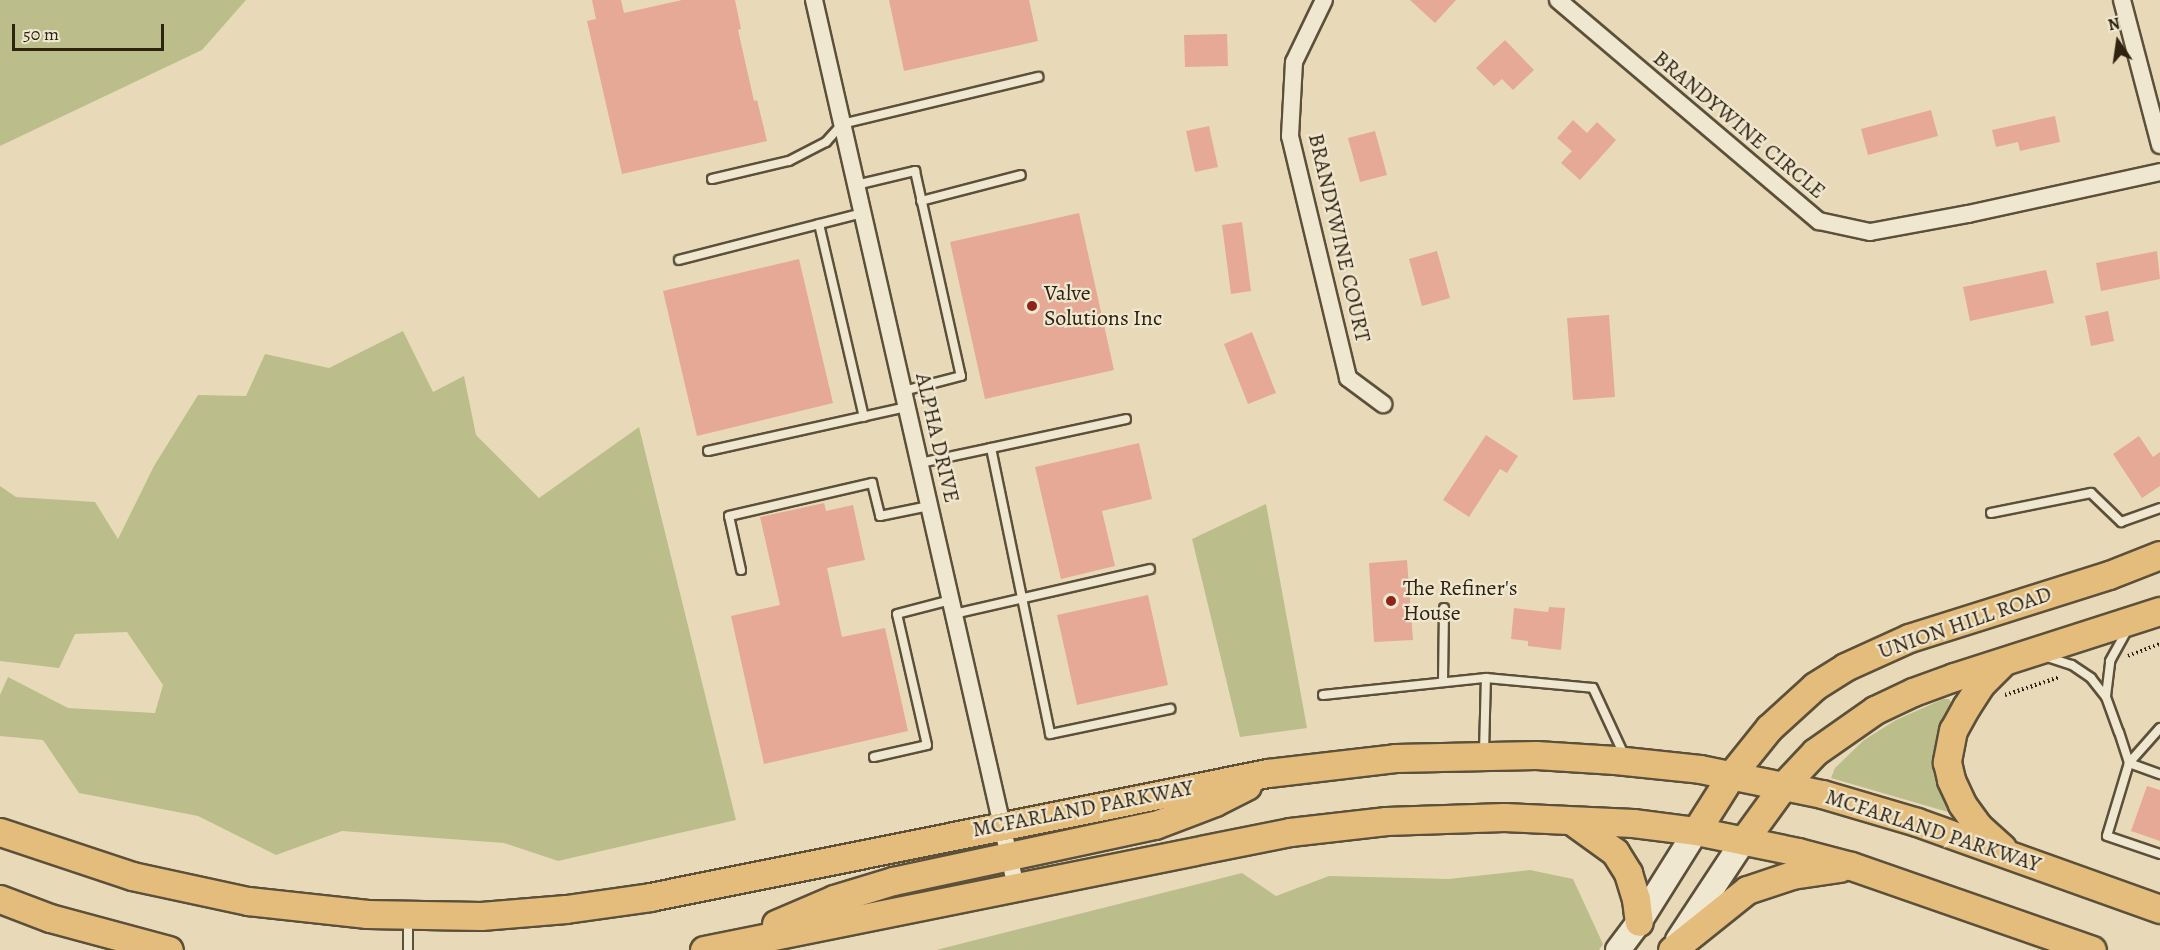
<!DOCTYPE html>
<style>
body{margin:0}
#map{position:relative;width:2160px;height:950px;overflow:hidden;background:#e8dab8;font-family:Alegreya,serif}
div>[style]{position:absolute}
[style*='--x']{left:calc(var(--x)*1px);top:calc(var(--y)*1px);width:calc(var(--w)*1px);rotate:calc(var(--a)*1deg)}
.green>*{inset:0;background:#bbbe8b}
.building>*{inset:0;background:#e5a995}
.path>*{height:4px;margin-top:-2px;transform-origin:0;background:repeating-linear-gradient(90deg,#2e2210 0 1.5px,transparent 0 4.5px)}
.roads{filter:drop-shadow(2px 0 #5c503a) drop-shadow(-2px 0 #5c503a) drop-shadow(0 2px #5c503a) drop-shadow(0 -2px #5c503a)}
.lane>*{height:8px;margin:-4px;padding:0 4px;transform-origin:4px;border-radius:4px;background:#f0e7d1}
.street>*{height:16px;margin:-8px;padding:0 8px;transform-origin:8px;border-radius:8px;background:#f0e7d1}
.secondary>*{height:24px;margin:-12px;padding:0 12px;transform-origin:12px;border-radius:12px;background:#f0e7d1}
.primary>*{height:27px;margin:-13.5px;padding:0 13.5px;transform-origin:13.5px;border-radius:13.5px;background:#e4bd7c}
.dots>*{width:16px;height:16px;translate:-50% -50%;box-sizing:border-box;border:3px solid #f0e7d1;border-radius:50%}
span{translate:-50% -50%;white-space:nowrap;text-align:center;line-height:1.15;-webkit-text-stroke:4.5px #f0e7d1;paint-order:stroke}
.street-label{font-size:22px;color:#2e2210}
.poi-label{font-size:22px;color:#2e2210}
.left{translate:0 -50%;text-align:left}
.north{position:absolute;left:2088px;top:12px;width:60px;height:60px;-webkit-text-stroke:4px #f0e7d1;paint-order:stroke;rotate:347deg;font-size:16px;font-weight:700;line-height:24px;text-align:center;color:#2e2210}
.north::after{content:'';display:block;margin:auto;width:21px;height:27px;background:#2e2210;clip-path:polygon(50% 0,100% 100%,50% 72%,0 100%)}
.scale{position:absolute;left:12px;top:24px;width:152px;height:27px;box-sizing:border-box;border:3px solid #2e2210;border-top:0;padding-left:8px;font-size:18px;line-height:21px;white-space:nowrap;color:#2e2210;-webkit-text-stroke:4px #f0e7d1;paint-order:stroke}
</style>
<div id="map">
<div class="green">
<i style="clip-path:polygon(0 0,246px 0,202px 50px,0 146px)"></i>
<i style="clip-path:polygon(403px 331px,433px 392px,464px 376px,476px 435px,539px 498px,639px 427px,736px 820px,558px 861px,504px 843px,342px 831px,276px 855px,198px 816px,79px 793px,43px 740px,0 736px,0 695px,8px 677px,68px 708px,155px 713px,163px 685px,127px 632px,75px 634px,59px 668px,0 661px,0 486px,16px 497px,95px 502px,118px 539px,154px 466px,198px 395px,246px 396px,265px 354px,329px 368px)"></i>
<i style="clip-path:polygon(1266px 504px,1307px 728px,1240px 737px,1192px 539px)"></i>
<i style="clip-path:polygon(1943px 699px,1949px 699px,1953px 705px,1951px 808px,1948px 812px,1831px 778px,1835px 768px,1864px 740px,1896px 720px)"></i>
<i style="clip-path:polygon(1530px 870px,1573px 879px,1603px 944px,1599px 950px,936px 950px,1242px 873px,1276px 896px,1329px 876px,1448px 879px)"></i>
</div>
<div class="building">
<i style="clip-path:polygon(592px 0,621px 0,624px 13px,682px 0,735px 0,741px 29px,738px 30px,754px 101px,757px 100px,767px 141px,622px 174px,587px 21px,596px 19px)"></i>
<i style="clip-path:polygon(889px 0,1029px 0,1038px 41px,904px 71px)"></i>
<i style="clip-path:polygon(1410px 0,1456px 0,1435px 23px)"></i>
<i style="clip-path:polygon(1227px 34px,1228px 66px,1185px 67px,1184px 35px)"></i>
<i style="clip-path:polygon(1505px 40px,1534px 70px,1513px 90px,1502px 79px,1494px 86px,1476px 68px)"></i>
<i style="clip-path:polygon(1931px 110px,1938px 136px,1868px 155px,1861px 129px)"></i>
<i style="clip-path:polygon(2055px 116px,2060px 142px,2020px 151px,2018px 142px,1996px 147px,1992px 130px)"></i>
<i style="clip-path:polygon(1573px 120px,1587px 133px,1597px 122px,1616px 140px,1580px 180px,1561px 163px,1572px 151px,1557px 138px)"></i>
<i style="clip-path:polygon(1209px 126px,1218px 167px,1195px 172px,1186px 131px)"></i>
<i style="clip-path:polygon(1375px 131px,1387px 175px,1360px 182px,1348px 138px)"></i>
<i style="clip-path:polygon(1079px 213px,1114px 370px,985px 399px,950px 242px)"></i>
<i style="clip-path:polygon(1242px 222px,1251px 291px,1231px 294px,1222px 225px)"></i>
<i style="clip-path:polygon(1437px 251px,1450px 298px,1422px 306px,1409px 259px)"></i>
<i style="clip-path:polygon(2157px 251px,2160px 279px,2101px 291px,2096px 263px)"></i>
<i style="clip-path:polygon(799px 259px,833px 403px,697px 436px,663px 291px)"></i>
<i style="clip-path:polygon(2046px 270px,2054px 303px,1970px 321px,1963px 287px)"></i>
<i style="clip-path:polygon(2108px 311px,2114px 341px,2091px 346px,2085px 316px)"></i>
<i style="clip-path:polygon(1609px 315px,1615px 397px,1573px 400px,1567px 318px)"></i>
<i style="clip-path:polygon(1252px 332px,1276px 393px,1248px 404px,1224px 344px)"></i>
<i style="clip-path:polygon(1486px 435px,1518px 456px,1507px 473px,1500px 469px,1469px 517px,1443px 500px)"></i>
<i style="clip-path:polygon(2139px 436px,2153px 457px,2160px 452px,2160px 486px,2142px 498px,2113px 454px)"></i>
<i style="clip-path:polygon(1139px 443px,1152px 499px,1102px 511px,1115px 566px,1061px 579px,1035px 467px)"></i>
<i style="clip-path:polygon(824px 503px,826px 511px,853px 505px,865px 560px,827px 568px,842px 637px,885px 628px,908px 731px,764px 764px,731px 616px,780px 605px,760px 517px)"></i>
<i style="clip-path:polygon(1407px 560px,1413px 640px,1374px 642px,1369px 563px)"></i>
<i style="clip-path:polygon(1148px 595px,1168px 685px,1077px 705px,1057px 615px)"></i>
<i style="clip-path:polygon(1549px 607px,1565px 608px,1561px 650px,1528px 646px,1528px 641px,1511px 639px,1514px 608px,1548px 612px)"></i>
<i style="clip-path:polygon(2147px 786px,2160px 790px,2160px 841px,2131px 831px)"></i>
</div>
<div class="path">
<i style="--x:2128;--y:656;--w:34;--a:-21"></i>
<i style="--x:2005;--y:695;--w:58;--a:-18.1"></i>
</div>
<div class="roads">
<div class="lane">
<i style="--x:712;--y:179;--w:79;--a:-13.2"></i>
<i style="--x:789;--y:161;--w:42;--a:-27.2"></i>
<i style="--x:826;--y:142;--w:24;--a:-48"></i>
<i style="--x:842;--y:124;--w:202;--a:-13.5"></i>
<i style="--x:856;--y:185;--w:61;--a:-13.3"></i>
<i style="--x:915;--y:171;--w:210;--a:77.4"></i>
<i style="--x:961;--y:376;--w:60;--a:165.5"></i>
<i style="--x:921;--y:201;--w:103;--a:-14.6"></i>
<i style="--x:819;--y:224;--w:198;--a:76.9"></i>
<i style="--x:679;--y:260;--w:189;--a:-14.4"></i>
<i style="--x:991;--y:448;--w:138;--a:-12.1"></i>
<i style="--x:708;--y:451;--w:204;--a:-12.5"></i>
<i style="--x:920;--y:463;--w:73;--a:-11.9"></i>
<i style="--x:991;--y:448;--w:292;--a:78.3"></i>
<i style="--x:1050;--y:734;--w:123;--a:-11.8"></i>
<i style="--x:1991;--y:513;--w:102;--a:-11.3"></i>
<i style="--x:2091;--y:493;--w:42;--a:44"></i>
<i style="--x:2121;--y:522;--w:41;--a:-19.7"></i>
<i style="--x:741;--y:570;--w:55;--a:-102.5"></i>
<i style="--x:729;--y:516;--w:147;--a:-13"></i>
<i style="--x:872;--y:483;--w:34;--a:76"></i>
<i style="--x:880;--y:516;--w:50;--a:-11.5"></i>
<i style="--x:954;--y:614;--w:201;--a:-12.9"></i>
<i style="--x:2044;--y:656;--w:29;--a:18"></i>
<i style="--x:2072;--y:665;--w:23;--a:34"></i>
<i style="--x:2091;--y:678;--w:24;--a:52"></i>
<i style="--x:2106;--y:697;--w:37;--a:70"></i>
<i style="--x:2119;--y:732;--w:33;--a:72"></i>
<i style="--x:2129;--y:763;--w:76;--a:106.8"></i>
<i style="--x:2107;--y:836;--w:56;--a:18.8"></i>
<i style="--x:1443;--y:682;--w:74;--a:-89.2"></i>
<i style="--x:1323;--y:695;--w:164;--a:-6"></i>
<i style="--x:1486;--y:678;--w:107;--a:5.3"></i>
<i style="--x:1593;--y:688;--w:76;--a:65.1"></i>
<i style="--x:2106;--y:696;--w:35;--a:-83"></i>
<i style="--x:2110;--y:661;--w:39;--a:-61"></i>
<i style="--x:2160;--y:728;--w:47;--a:131.5"></i>
<i style="--x:2129;--y:763;--w:33;--a:20"></i>
<i style="--x:1484;--y:752;--w:74;--a:-88.5"></i>
<i style="--x:874;--y:757;--w:54;--a:-12.8"></i>
<i style="--x:927;--y:745;--w:134;--a:-102.9"></i>
<i style="--x:897;--y:614;--w:56;--a:-14.5"></i>
<i style="--x:408;--y:917;--w:33;--a:90"></i>
</div>
<div class="street">
<i style="--x:814;--y:0;--w:910;--a:77.17"></i>
<i style="--x:1324;--y:0;--w:69;--a:115.8"></i>
<i style="--x:1294;--y:62;--w:74;--a:93.1"></i>
<i style="--x:1290;--y:136;--w:249;--a:76.5"></i>
<i style="--x:1348;--y:378;--w:44;--a:36.6"></i>
<i style="--x:1558;--y:0;--w:342;--a:40.3"></i>
<i style="--x:1819;--y:221;--w:52;--a:12.2"></i>
<i style="--x:1870;--y:232;--w:100;--a:-10.4"></i>
<i style="--x:1968;--y:214;--w:197;--a:-12.3"></i>
<i style="--x:2122;--y:0;--w:150;--a:75.3"></i>
</div>
<div class="secondary">
<i style="--x:1678;--y:940;--w:120;--a:-56.6"></i>
<i style="--x:1618;--y:950;--w:35;--a:-53"></i>
<i style="--x:1639;--y:922;--w:107;--a:-57.9"></i>
</div>
<div class="primary">
<i style="--x:2001;--y:664;--w:28;--a:135"></i>
<i style="--x:1981;--y:684;--w:27;--a:123"></i>
<i style="--x:1966;--y:707;--w:26;--a:119"></i>
<i style="--x:1953;--y:730;--w:33;--a:101"></i>
<i style="--x:1947;--y:762;--w:18;--a:77"></i>
<i style="--x:1951;--y:780;--w:26;--a:65"></i>
<i style="--x:1962;--y:804;--w:29;--a:54"></i>
<i style="--x:1979;--y:827;--w:31;--a:42"></i>
<i style="--x:1572;--y:821;--w:53;--a:35.8"></i>
<i style="--x:1615;--y:852;--w:25;--a:58"></i>
<i style="--x:1628;--y:873;--w:27;--a:73"></i>
<i style="--x:1636;--y:899;--w:23;--a:83"></i>
<i style="--x:1696;--y:831;--w:67;--a:-57.7"></i>
<i style="--x:1732;--y:774;--w:59;--a:-51.2"></i>
<i style="--x:1769;--y:728;--w:62;--a:-42.4"></i>
<i style="--x:1815;--y:686;--w:36;--a:-32"></i>
<i style="--x:1845;--y:667;--w:70;--a:-24.4"></i>
<i style="--x:1909;--y:638;--w:210;--a:-17.5"></i>
<i style="--x:2109;--y:575;--w:55;--a:-21.4"></i>
<i style="--x:0;--y:832;--w:139;--a:18.4"></i>
<i style="--x:132;--y:876;--w:119;--a:12.2"></i>
<i style="--x:248;--y:901;--w:120;--a:6.2"></i>
<i style="--x:367;--y:914;--w:114;--a:1"></i>
<i style="--x:481;--y:916;--w:85;--a:-4.7"></i>
<i style="--x:566;--y:909;--w:85;--a:-8.1"></i>
<i style="--x:650;--y:897;--w:630;--a:-11.35"></i>
<i style="--x:1268;--y:773;--w:128;--a:-6.7"></i>
<i style="--x:1395;--y:758;--w:141;--a:-1.2"></i>
<i style="--x:1536;--y:755;--w:79;--a:3.6"></i>
<i style="--x:1615;--y:760;--w:85;--a:6"></i>
<i style="--x:1700;--y:769;--w:125;--a:11.6"></i>
<i style="--x:1822;--y:794;--w:99;--a:16.4"></i>
<i style="--x:1917;--y:822;--w:258;--a:19.7"></i>
<i style="--x:1744;--y:840;--w:68;--a:-54"></i>
<i style="--x:1784;--y:785;--w:45;--a:-46.8"></i>
<i style="--x:1815;--y:752;--w:73;--a:-35"></i>
<i style="--x:1875;--y:710;--w:42;--a:-25.3"></i>
<i style="--x:1913;--y:692;--w:44;--a:-20.1"></i>
<i style="--x:1954;--y:677;--w:216;--a:-17.8"></i>
<i style="--x:0;--y:899;--w:53;--a:20.8"></i>
<i style="--x:50;--y:918;--w:123;--a:15.1"></i>
<i style="--x:776;--y:924;--w:63;--a:-23.3"></i>
<i style="--x:834;--y:899;--w:62;--a:-17"></i>
<i style="--x:893;--y:881;--w:268;--a:-12.1"></i>
<i style="--x:1155;--y:825;--w:64;--a:-21"></i>
<i style="--x:1215;--y:802;--w:36;--a:-27"></i>
<i style="--x:704;--y:950;--w:598;--a:-11.39"></i>
<i style="--x:1290;--y:832;--w:97;--a:-6.5"></i>
<i style="--x:1386;--y:821;--w:118;--a:-1.9"></i>
<i style="--x:1504;--y:817;--w:129;--a:2.7"></i>
<i style="--x:1633;--y:823;--w:64;--a:7.2"></i>
<i style="--x:1696;--y:831;--w:104;--a:11.6"></i>
<i style="--x:1798;--y:852;--w:55;--a:14.8"></i>
<i style="--x:1851;--y:866;--w:255;--a:19.2"></i>
<i style="--x:1672;--y:950;--w:96;--a:-38.7"></i>
<i style="--x:1747;--y:890;--w:47;--a:-18.4"></i>
<i style="--x:1792;--y:875;--w:48;--a:-8.5"></i>
</div>
</div>
<div class="dots">
<i style="left:1032px;top:306px;background:#8f2418"></i>
<i style="left:1391px;top:601px;background:#8f2418"></i>
</div>
<div class="street-label">
<span style="left:1739px;top:125px;rotate:40deg">BRANDYWINE CIRCLE</span>
<span style="left:1339px;top:238px;rotate:77deg">BRANDYWINE COURT</span>
<span style="left:937px;top:438px;rotate:77deg">ALPHA DRIVE</span>
<span style="left:1965px;top:623px;rotate:-19deg">UNION HILL ROAD</span>
<span style="left:1083px;top:809px;rotate:-11deg">MCFARLAND PARKWAY</span>
<span style="left:1933px;top:831px;rotate:18deg">MCFARLAND PARKWAY</span>
</div>
<div class="poi-label">
<span class="left" style="left:1044px;top:306px">Valve<br>Solutions Inc</span>
<span class="left" style="left:1403px;top:601px">The Refiner's<br>House</span>
</div>
<div class="north">N</div>
<div class="scale">50 m</div>
</div>
